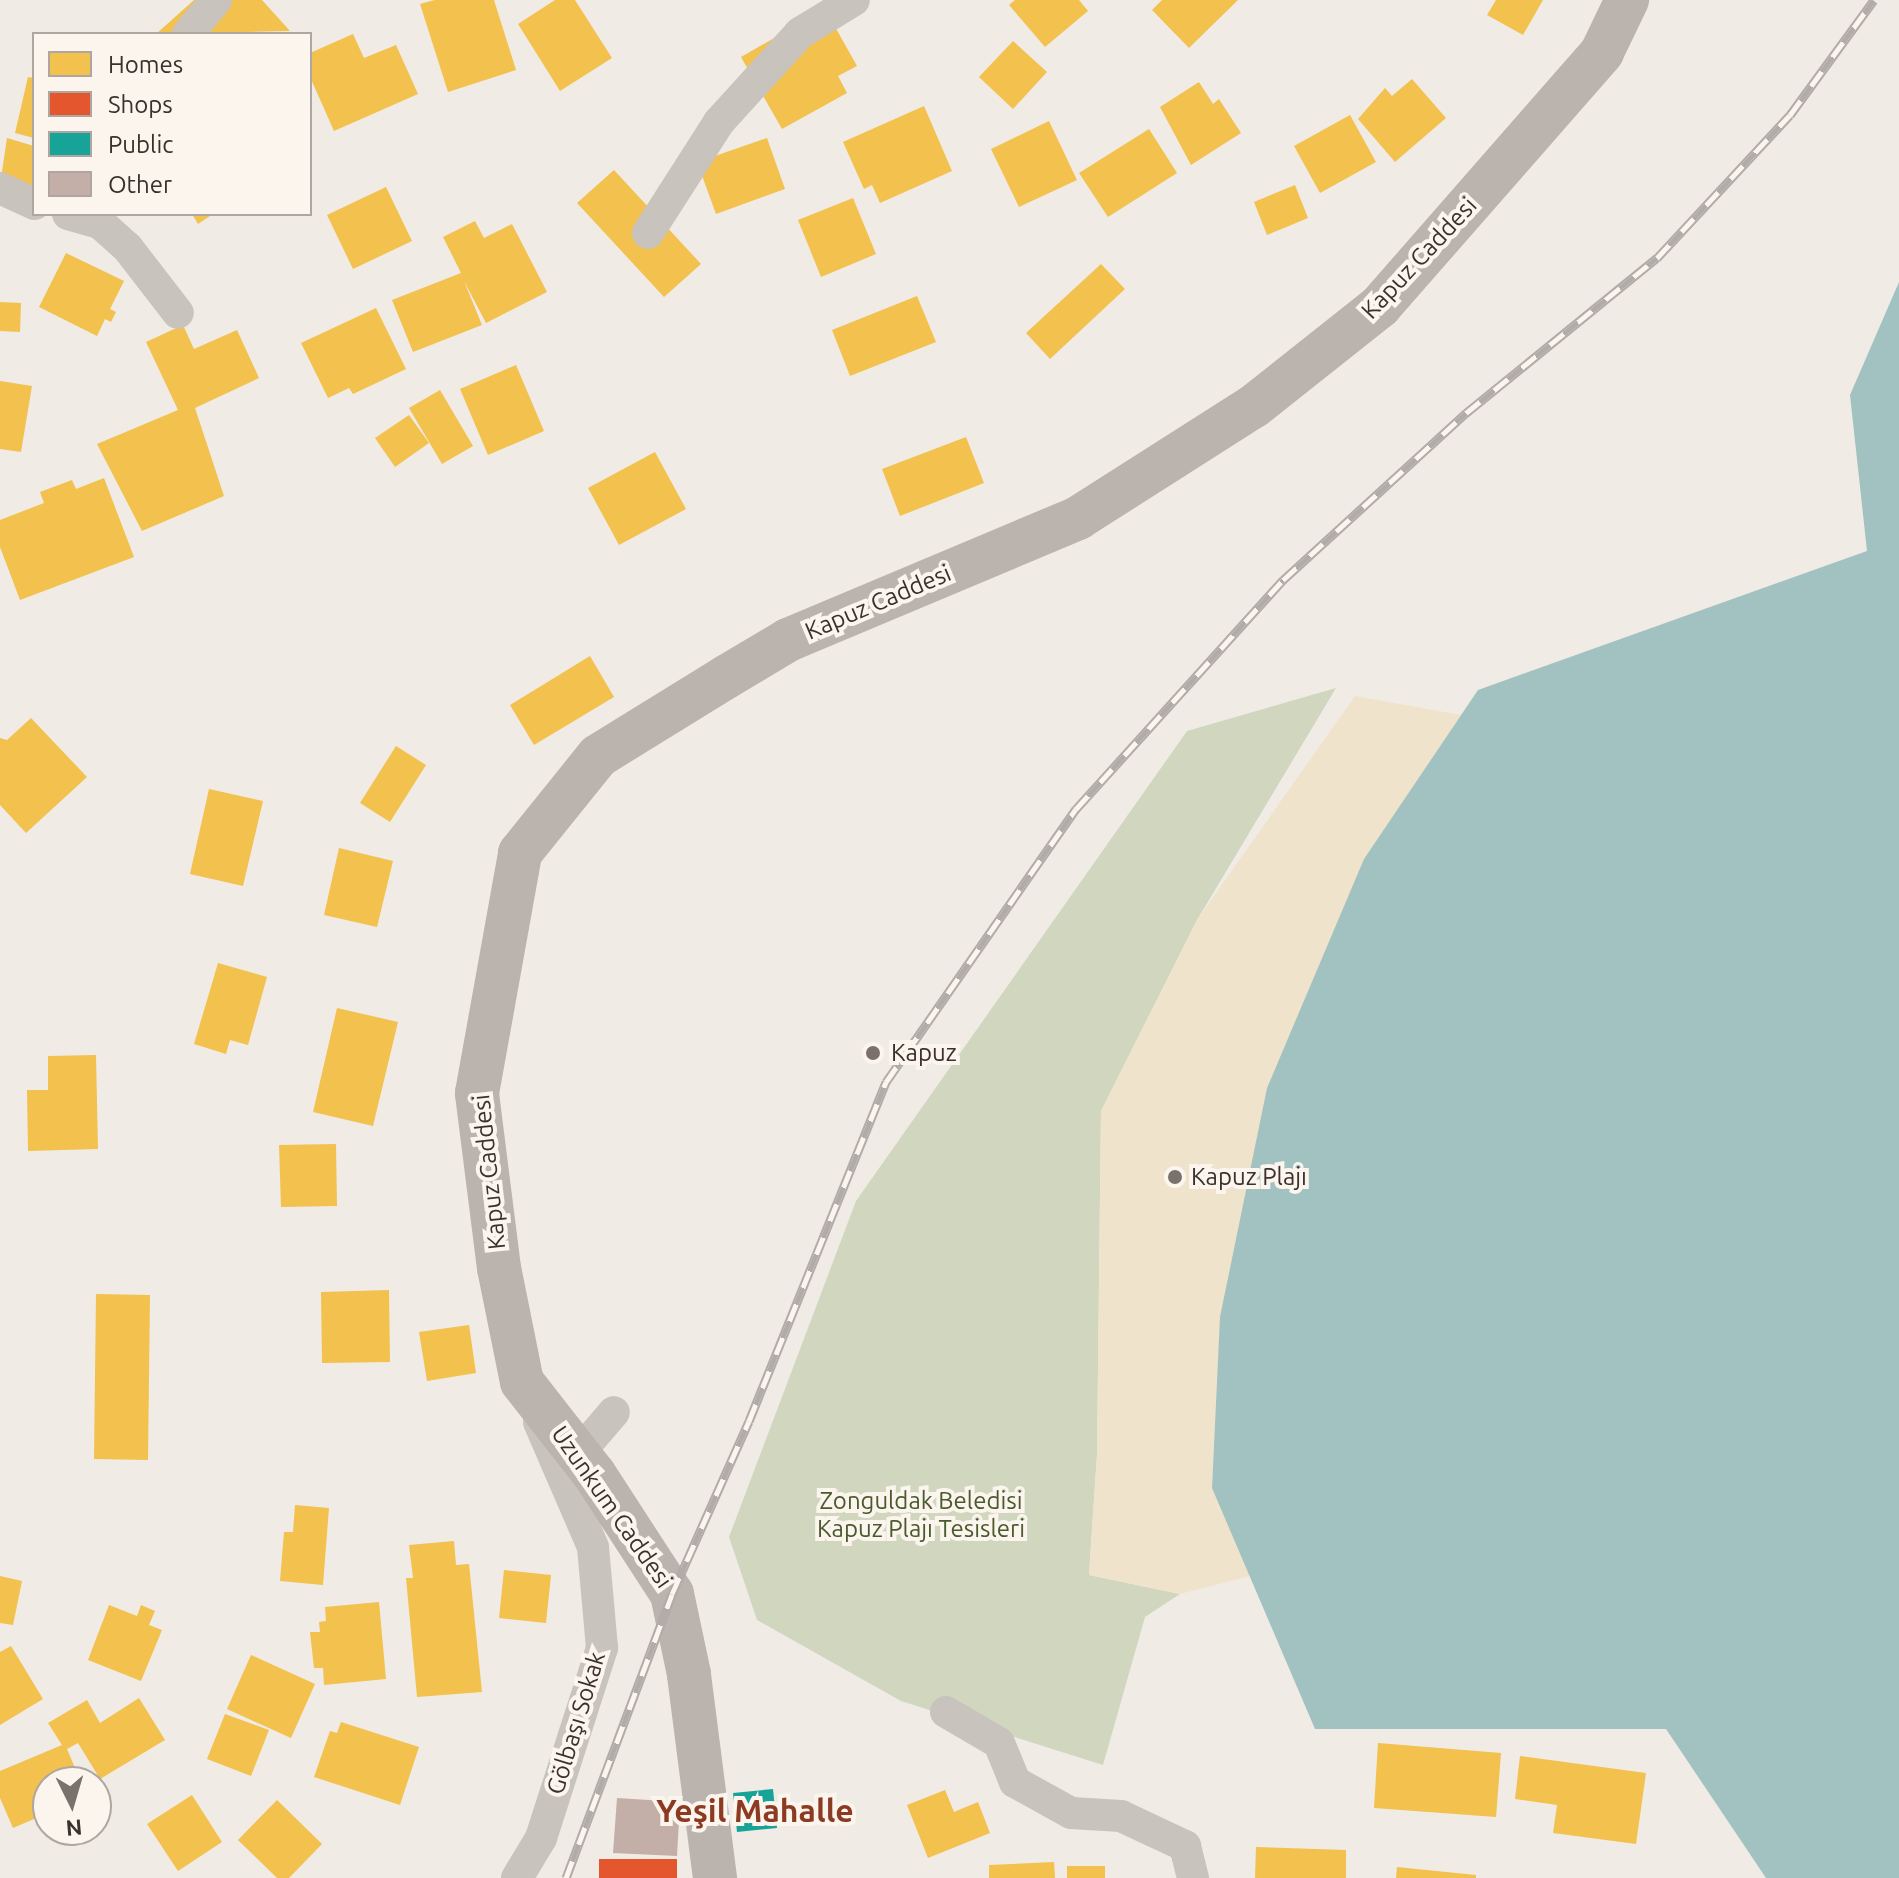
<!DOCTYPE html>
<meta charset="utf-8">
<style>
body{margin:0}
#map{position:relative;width:1899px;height:1878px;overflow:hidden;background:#f0ebe5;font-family:Ubuntu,sans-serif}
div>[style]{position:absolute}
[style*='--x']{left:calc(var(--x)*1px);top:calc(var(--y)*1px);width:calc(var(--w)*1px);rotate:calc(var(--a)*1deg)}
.green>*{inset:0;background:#d1d6bf}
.sand>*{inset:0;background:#efe3cc}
.water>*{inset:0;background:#a1c2c1}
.homes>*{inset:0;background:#f2c14e}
.shops>*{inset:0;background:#e4572e}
.public>*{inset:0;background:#17a398}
.building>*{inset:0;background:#c3afa7}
.minor>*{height:32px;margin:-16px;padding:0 16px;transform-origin:16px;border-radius:16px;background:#c9c3be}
.secondary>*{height:44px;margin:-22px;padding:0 22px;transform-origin:22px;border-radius:22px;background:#bab3ae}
.rail>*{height:9px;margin-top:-4.5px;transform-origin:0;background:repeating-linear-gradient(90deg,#fbf5ee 0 18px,#b1aca8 0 36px);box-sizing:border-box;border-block:2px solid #b1aca8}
.dots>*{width:22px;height:22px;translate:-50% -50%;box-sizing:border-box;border:4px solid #fbf5ee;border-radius:50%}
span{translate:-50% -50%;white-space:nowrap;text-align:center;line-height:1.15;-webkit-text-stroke:8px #fbf5ee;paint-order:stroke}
.street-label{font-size:24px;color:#3b302b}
.poi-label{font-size:24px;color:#3b302b}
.left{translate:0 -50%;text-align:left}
.park-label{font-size:24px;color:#4a5a2e}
.district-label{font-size:32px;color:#8c3b22;font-weight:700}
.legend{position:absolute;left:32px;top:32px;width:280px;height:184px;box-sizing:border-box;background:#fbf5ee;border:2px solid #aea6a0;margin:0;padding:10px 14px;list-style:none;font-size:24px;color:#3b302b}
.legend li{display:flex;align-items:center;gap:16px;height:40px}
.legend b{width:40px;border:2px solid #aea6a0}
.north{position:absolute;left:32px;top:1766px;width:80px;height:80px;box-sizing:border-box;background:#fbf5ee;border:2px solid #aea6a0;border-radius:50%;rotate:175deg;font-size:22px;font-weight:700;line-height:32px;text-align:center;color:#3b302b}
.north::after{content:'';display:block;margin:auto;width:28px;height:36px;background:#7a716c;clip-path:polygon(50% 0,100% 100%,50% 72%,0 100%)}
</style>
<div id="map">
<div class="green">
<i style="clip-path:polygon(1336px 688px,1197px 920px,1101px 1111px,1097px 1454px,1089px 1575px,1180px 1594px,1145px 1617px,1103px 1765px,901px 1701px,757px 1620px,729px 1537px,856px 1201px,1187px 731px)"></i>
</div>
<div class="sand">
<i style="clip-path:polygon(1355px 696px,1461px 715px,1402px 803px,1217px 1378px,1212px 1487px,1250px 1576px,1180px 1594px,1089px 1575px,1097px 1454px,1101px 1111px,1197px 920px)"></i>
</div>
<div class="water">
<i style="clip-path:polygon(1899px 282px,1899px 1878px,1766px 1878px,1666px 1729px,1315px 1729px,1212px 1488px,1220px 1317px,1267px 1088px,1364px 859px,1478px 690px,1867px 551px,1850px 395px)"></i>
</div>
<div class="homes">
<i style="clip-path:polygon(194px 0,262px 0,290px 31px,156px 34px)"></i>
<i style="clip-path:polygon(435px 0,494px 0,516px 70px,448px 92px,420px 4px)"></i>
<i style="clip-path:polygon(555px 0,575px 0,612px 58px,560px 91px,518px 24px)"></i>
<i style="clip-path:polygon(1015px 0,1079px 0,1088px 11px,1045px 47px,1009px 5px)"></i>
<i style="clip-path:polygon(1162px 0,1238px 0,1189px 48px,1152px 10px)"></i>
<i style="clip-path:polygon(1496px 0,1543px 0,1523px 35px,1487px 15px)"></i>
<i style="clip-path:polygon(825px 9px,857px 66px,838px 76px,847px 93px,782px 129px,741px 57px)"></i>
<i style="clip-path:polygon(353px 34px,364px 58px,396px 45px,418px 94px,334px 131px,310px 77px,310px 53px)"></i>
<i style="clip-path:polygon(1013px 41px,1047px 72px,1013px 109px,979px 77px)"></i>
<i style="clip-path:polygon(28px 77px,34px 78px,34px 138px,15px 133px)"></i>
<i style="clip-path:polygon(1412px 79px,1446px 118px,1395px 162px,1358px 119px,1385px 88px,1392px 96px)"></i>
<i style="clip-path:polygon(1199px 82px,1213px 104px,1219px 99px,1241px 133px,1191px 165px,1160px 107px)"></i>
<i style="clip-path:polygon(924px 106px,952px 171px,880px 203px,872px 185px,864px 189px,843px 142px)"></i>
<i style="clip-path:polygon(1350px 115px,1376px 162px,1320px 193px,1294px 146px)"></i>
<i style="clip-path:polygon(1049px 121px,1077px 180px,1019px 207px,991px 149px)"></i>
<i style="clip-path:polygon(1149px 129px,1177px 173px,1108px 217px,1079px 173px)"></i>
<i style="clip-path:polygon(7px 138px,34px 146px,34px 195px,0 185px)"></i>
<i style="clip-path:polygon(767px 138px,785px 189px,716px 214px,693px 151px,712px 157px)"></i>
<i style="clip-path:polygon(614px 170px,701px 264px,664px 297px,577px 203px)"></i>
<i style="clip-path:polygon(1295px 185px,1308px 218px,1267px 235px,1254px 202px)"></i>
<i style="clip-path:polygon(386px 187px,412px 241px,353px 269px,327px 215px)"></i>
<i style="clip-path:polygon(853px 198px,876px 254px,821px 277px,798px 220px)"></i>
<i style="clip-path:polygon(192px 214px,213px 214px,198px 224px)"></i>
<i style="clip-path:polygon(475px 221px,484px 238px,512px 224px,547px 292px,486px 323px,464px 281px,482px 325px,413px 352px,392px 300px,461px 273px,443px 237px)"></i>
<i style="clip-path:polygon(66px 253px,124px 281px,110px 309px,116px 312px,111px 322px,105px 319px,97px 336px,39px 307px)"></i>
<i style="clip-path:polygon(1101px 264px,1125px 289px,1050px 359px,1026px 333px)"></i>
<i style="clip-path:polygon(917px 296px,936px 342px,850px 376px,832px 330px)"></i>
<i style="clip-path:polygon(0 302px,21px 303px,20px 332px,0 331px)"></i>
<i style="clip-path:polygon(376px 308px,406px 369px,353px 394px,349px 388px,328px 398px,301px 343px)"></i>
<i style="clip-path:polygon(183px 325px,194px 349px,237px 330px,259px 378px,195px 408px,224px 496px,142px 531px,97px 444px,178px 410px,146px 342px)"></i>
<i style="clip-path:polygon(516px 365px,544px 431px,488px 455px,460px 389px)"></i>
<i style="clip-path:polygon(0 381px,32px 386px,21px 452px,0 449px)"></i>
<i style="clip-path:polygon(440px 390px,473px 446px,442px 464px,409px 408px)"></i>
<i style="clip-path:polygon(409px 415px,429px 443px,395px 467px,375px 438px)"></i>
<i style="clip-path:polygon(966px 437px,984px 483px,900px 516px,882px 469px)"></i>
<i style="clip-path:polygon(655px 452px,686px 509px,619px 545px,588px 488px)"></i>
<i style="clip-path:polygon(104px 478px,134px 557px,20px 600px,0 547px,0 520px,44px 503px,40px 492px,72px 480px,76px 489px)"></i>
<i style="clip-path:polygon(590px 656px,614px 697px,534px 745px,510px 705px)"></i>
<i style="clip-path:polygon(31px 718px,87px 777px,26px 833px,0 805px,0 738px,7px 740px)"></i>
<i style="clip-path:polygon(396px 746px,426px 765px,390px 822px,360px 803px)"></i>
<i style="clip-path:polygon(209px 789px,263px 801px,243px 886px,190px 874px)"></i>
<i style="clip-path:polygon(339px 848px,393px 861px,377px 927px,324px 915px)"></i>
<i style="clip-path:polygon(218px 963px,267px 977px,248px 1045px,230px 1040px,226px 1054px,194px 1044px)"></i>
<i style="clip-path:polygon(337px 1008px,398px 1022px,373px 1126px,313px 1112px)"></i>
<i style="clip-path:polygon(96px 1055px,98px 1149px,28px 1151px,27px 1090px,48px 1090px,48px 1056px)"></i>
<i style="clip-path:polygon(336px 1144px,337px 1206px,281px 1207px,279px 1145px)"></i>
<i style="clip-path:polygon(389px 1290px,390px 1362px,322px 1363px,321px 1292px)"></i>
<i style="clip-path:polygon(96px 1294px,150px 1295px,148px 1460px,94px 1459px)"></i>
<i style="clip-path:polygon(469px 1325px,476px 1373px,427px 1381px,419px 1332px)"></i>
<i style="clip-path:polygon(295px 1505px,329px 1508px,323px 1585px,280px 1581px,284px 1532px,293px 1532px)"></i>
<i style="clip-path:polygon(454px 1541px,456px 1565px,469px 1564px,482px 1692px,417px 1697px,406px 1578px,413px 1578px,409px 1545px)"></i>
<i style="clip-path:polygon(504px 1570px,551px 1575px,546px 1623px,499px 1618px)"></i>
<i style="clip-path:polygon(0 1576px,22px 1581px,13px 1625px,0 1623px)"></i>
<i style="clip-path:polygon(379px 1602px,386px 1679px,324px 1685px,323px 1668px,314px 1668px,310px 1632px,320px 1632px,319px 1622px,326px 1621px,325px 1607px)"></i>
<i style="clip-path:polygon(109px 1605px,137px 1616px,141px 1605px,155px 1611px,149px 1625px,162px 1630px,141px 1681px,88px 1660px)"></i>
<i style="clip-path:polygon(11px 1646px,43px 1699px,0 1725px,0 1652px)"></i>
<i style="clip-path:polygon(251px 1655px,315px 1684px,291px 1738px,227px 1709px)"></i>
<i style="clip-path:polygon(139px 1698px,165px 1740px,100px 1779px,78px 1743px,67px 1749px,81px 1782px,48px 1782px,48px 1813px,13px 1828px,0 1798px,0 1771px,62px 1745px,48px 1723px,87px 1700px,100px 1723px)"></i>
<i style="clip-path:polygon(225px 1714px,269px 1730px,251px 1776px,207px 1759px)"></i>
<i style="clip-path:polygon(341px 1722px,419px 1747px,400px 1805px,314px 1777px,330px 1731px,337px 1733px)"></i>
<i style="clip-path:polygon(1378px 1743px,1501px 1753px,1496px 1817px,1374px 1808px)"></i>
<i style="clip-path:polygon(1520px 1756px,1646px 1773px,1636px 1844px,1553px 1833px,1557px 1805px,1515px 1799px)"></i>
<i style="clip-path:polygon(945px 1790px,954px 1812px,978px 1802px,990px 1833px,928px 1858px,907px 1805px)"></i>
<i style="clip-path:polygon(192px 1795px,222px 1842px,178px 1871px,147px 1824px)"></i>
<i style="clip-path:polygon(277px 1800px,322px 1844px,289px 1878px,277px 1878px,238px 1840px)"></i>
<i style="clip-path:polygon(1256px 1847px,1346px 1850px,1346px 1878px,1255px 1878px)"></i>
<i style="clip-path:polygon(1054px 1862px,1055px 1878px,989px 1878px,989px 1865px)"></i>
<i style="clip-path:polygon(1067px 1866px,1105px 1866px,1105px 1878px,1067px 1878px)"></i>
<i style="clip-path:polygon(1397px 1867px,1476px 1875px,1476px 1878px,1396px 1878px)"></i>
</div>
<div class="shops">
<i style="clip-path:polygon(599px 1859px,677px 1859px,677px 1878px,599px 1878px)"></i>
</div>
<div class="public">
<i style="clip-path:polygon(773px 1789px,777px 1828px,737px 1832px,733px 1793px)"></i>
</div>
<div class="building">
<i style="clip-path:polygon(617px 1798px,680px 1802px,677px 1856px,613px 1853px)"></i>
</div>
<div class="minor">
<i style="--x:188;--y:34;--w:44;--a:-50.5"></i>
<i style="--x:0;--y:188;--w:38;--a:25"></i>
<i style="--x:68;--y:214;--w:33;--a:16"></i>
<i style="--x:100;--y:223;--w:36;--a:42"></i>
<i style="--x:127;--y:247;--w:83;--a:52.3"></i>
<i style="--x:648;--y:233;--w:132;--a:-57.4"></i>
<i style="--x:719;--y:122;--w:120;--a:-47.7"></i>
<i style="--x:800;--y:33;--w:63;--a:-31.4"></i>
<i style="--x:578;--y:1454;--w:55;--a:-49.4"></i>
<i style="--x:946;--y:1712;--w:61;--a:30.3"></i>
<i style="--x:999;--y:1743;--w:42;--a:67.7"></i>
<i style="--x:1015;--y:1782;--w:64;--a:29"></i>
<i style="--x:1071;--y:1813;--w:50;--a:3.4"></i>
<i style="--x:1121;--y:1816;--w:71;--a:25.1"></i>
<i style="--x:1185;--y:1846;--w:33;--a:76"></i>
<i style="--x:517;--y:1878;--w:47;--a:-59"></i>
<i style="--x:541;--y:1838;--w:200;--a:-72.2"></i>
<i style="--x:602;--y:1648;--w:101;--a:-95.1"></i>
<i style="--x:593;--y:1547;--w:136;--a:-113.4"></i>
</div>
<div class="secondary">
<i style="--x:715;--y:1878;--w:206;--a:-97.3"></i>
<i style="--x:689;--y:1674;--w:82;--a:-102"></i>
<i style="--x:672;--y:1594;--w:143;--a:-123"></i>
<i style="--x:594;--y:1474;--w:117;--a:-128"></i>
<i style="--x:522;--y:1382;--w:116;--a:-101.4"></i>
<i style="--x:499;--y:1268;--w:176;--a:-97.2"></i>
<i style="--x:477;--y:1093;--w:244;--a:-79.8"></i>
<i style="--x:520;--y:853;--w:124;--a:-51.2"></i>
<i style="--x:598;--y:756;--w:150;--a:-31.7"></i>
<i style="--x:726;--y:677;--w:72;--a:-30.8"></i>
<i style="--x:788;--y:640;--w:315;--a:-22.8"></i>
<i style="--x:1078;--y:518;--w:209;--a:-32.5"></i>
<i style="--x:1254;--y:406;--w:161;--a:-38.4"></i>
<i style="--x:1380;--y:306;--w:337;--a:-48.8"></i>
<i style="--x:1602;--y:52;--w:58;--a:-64.3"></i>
</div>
<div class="rail">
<i style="--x:566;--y:1878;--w:303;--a:-69.5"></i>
<i style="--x:672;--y:1594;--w:189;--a:-66"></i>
<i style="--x:749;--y:1421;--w:366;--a:-68"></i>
<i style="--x:886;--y:1082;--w:333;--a:-55.2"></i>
<i style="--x:1076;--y:809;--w:309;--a:-47.9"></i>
<i style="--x:1283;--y:580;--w:248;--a:-42.4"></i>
<i style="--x:1466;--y:413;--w:246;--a:-39.1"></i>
<i style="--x:1657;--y:258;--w:195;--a:-47.1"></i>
<i style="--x:1790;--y:115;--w:142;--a:-53.9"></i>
</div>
<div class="dots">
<i style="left:873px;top:1053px;background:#7a716c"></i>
<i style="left:1175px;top:1177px;background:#7a716c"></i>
</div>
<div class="street-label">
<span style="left:1419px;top:258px;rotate:-47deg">Kapuz Caddesi</span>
<span style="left:878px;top:602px;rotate:-23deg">Kapuz Caddesi</span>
<span style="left:489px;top:1172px;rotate:-96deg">Kapuz Caddesi</span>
<span style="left:612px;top:1507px;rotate:55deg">Uzunkum Caddesi</span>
<span style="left:576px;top:1723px;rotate:-73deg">Gölbaşı Sokak</span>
</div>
<div class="poi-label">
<span class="left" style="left:891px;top:1053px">Kapuz</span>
<span class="left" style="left:1191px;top:1177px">Kapuz Plajı</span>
</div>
<div class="park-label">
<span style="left:921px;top:1515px">Zonguldak Beledisi<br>Kapuz Plajı Tesisleri</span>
</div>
<div class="district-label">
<span style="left:755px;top:1810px">Yeşil Mahalle</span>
</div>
<ul class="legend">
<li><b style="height:22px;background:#f2c14e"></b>Homes</li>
<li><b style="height:22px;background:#e4572e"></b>Shops</li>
<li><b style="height:22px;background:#17a398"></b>Public</li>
<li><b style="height:22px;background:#c3afa7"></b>Other</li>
</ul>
<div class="north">N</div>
</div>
